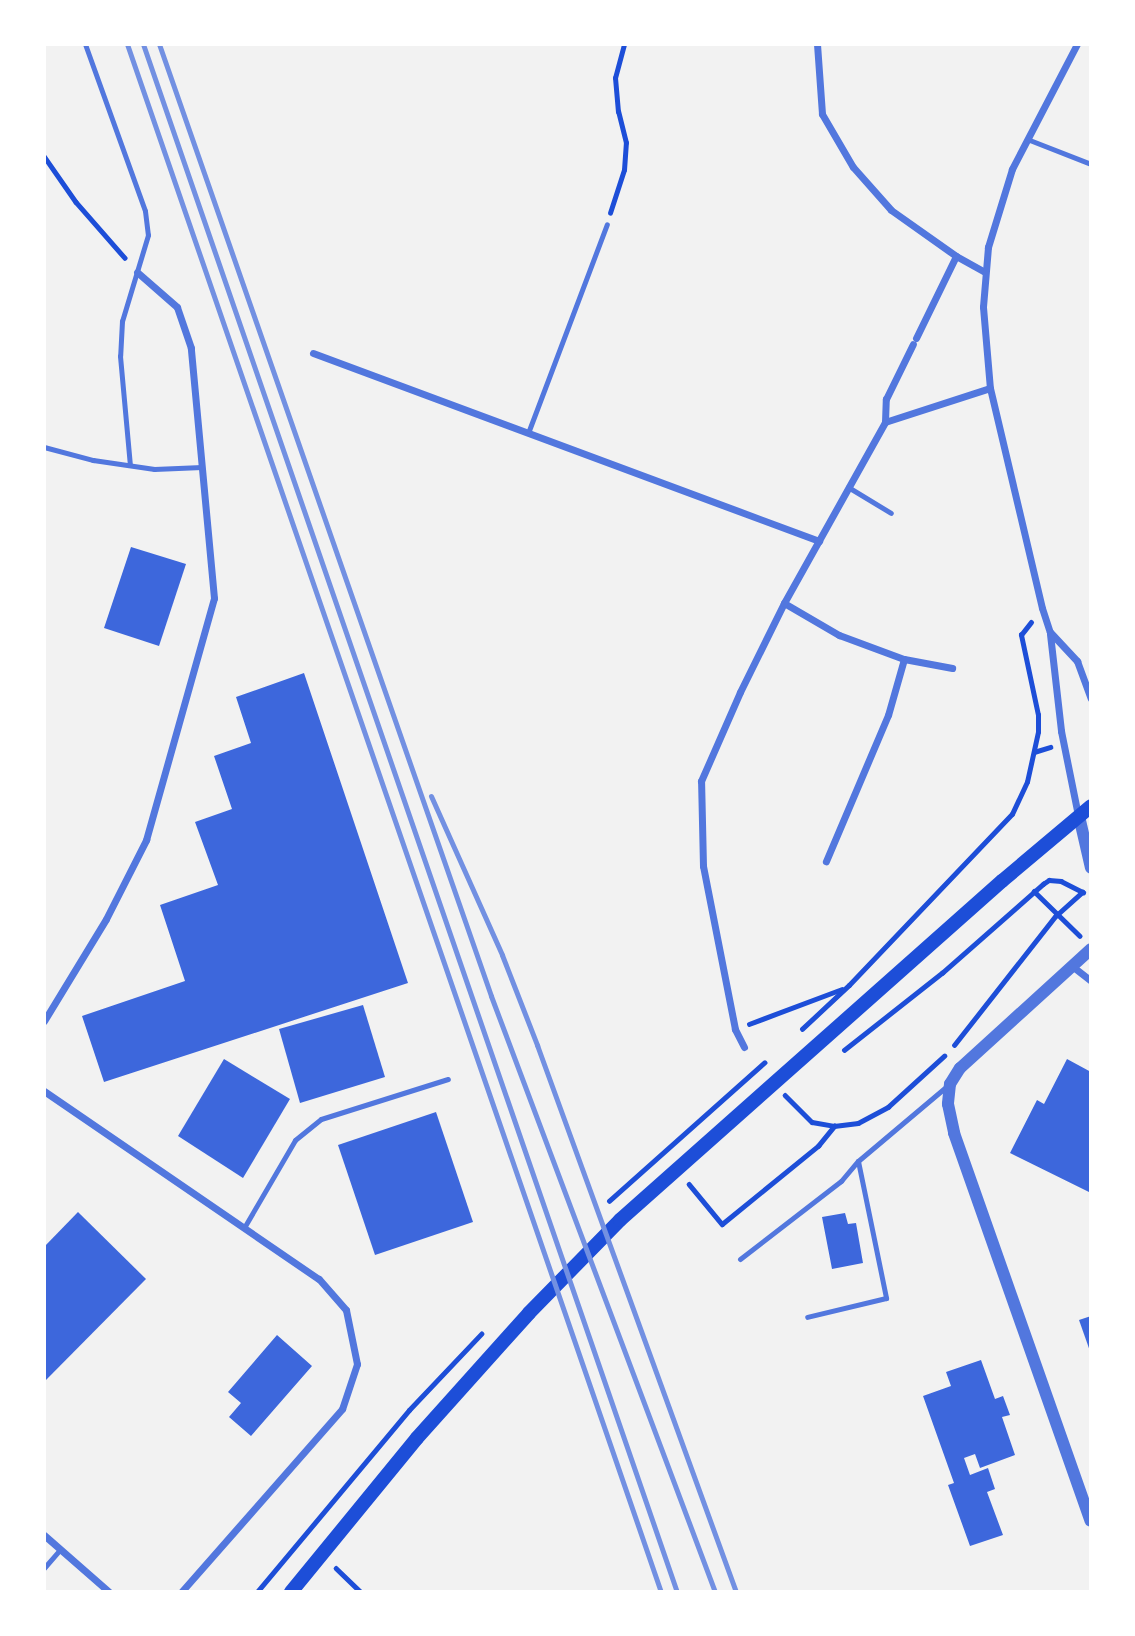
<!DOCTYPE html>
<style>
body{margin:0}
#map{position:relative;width:1135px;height:1636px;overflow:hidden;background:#f2f2f2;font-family:"Roboto Condensed",sans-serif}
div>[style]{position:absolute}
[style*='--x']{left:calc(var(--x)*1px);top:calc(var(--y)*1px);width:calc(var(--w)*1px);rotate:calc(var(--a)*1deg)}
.building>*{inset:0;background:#3d67dc}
.path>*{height:4.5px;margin:-2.25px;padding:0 2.25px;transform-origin:2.25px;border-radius:2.25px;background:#1d4ed8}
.service>*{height:5px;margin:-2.5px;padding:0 2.5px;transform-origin:2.5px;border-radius:2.5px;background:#5277de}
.minor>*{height:7px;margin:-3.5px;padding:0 3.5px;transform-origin:3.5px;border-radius:3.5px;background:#5277de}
.tertiary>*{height:12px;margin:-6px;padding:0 6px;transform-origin:6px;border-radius:6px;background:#5277de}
.secondary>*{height:14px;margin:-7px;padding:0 7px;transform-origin:7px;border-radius:7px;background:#1d4ed8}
.rail>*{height:5px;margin:-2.5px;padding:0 2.5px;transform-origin:2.5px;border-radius:2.5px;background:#7290e2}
span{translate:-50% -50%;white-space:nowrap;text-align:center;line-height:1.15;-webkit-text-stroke:7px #fff;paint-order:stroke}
.frame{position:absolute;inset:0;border:46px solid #fff;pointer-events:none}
</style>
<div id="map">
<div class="building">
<i style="clip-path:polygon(131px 547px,186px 564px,159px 646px,104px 628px)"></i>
<i style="clip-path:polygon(304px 673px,408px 983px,104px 1082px,82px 1016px,185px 981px,160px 905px,218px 885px,195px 822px,232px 809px,214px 756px,251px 743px,236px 697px)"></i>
<i style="clip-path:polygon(363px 1005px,385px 1077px,300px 1103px,279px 1029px)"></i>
<i style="clip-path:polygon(224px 1059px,290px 1099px,243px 1178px,178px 1136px)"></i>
<i style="clip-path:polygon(1067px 1059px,1091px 1072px,1091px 1193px,1010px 1153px,1037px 1100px,1044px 1104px)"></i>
<i style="clip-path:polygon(436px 1112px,473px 1222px,375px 1255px,338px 1145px)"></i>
<i style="clip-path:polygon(78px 1212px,146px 1279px,44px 1382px,44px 1247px)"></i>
<i style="clip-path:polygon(845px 1213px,848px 1224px,856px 1223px,863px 1263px,832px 1269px,822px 1217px)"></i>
<i style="clip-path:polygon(1091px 1316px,1091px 1354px,1079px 1320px)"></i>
<i style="clip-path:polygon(277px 1335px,312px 1366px,251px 1436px,229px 1417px,241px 1403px,228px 1392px)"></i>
<i style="clip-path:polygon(981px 1360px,995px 1399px,1003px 1396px,1010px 1415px,1002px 1417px,1015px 1455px,980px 1468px,975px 1454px,964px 1458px,970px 1475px,988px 1468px,995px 1489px,987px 1492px,1003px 1535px,970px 1546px,948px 1485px,954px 1483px,923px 1396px,951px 1386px,946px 1372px)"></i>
</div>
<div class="path">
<i style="--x:44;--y:156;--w:56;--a:55.2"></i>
<i style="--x:76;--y:202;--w:74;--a:48.8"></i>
<i style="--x:610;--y:213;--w:45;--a:-72"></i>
<i style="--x:624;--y:170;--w:27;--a:-86"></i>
<i style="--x:626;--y:143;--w:32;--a:-104"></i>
<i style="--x:618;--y:112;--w:34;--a:-95"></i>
<i style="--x:615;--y:78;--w:35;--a:-75"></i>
<i style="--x:1034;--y:752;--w:17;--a:-17"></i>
<i style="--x:1034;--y:891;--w:64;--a:44.4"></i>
<i style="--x:749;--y:1024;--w:99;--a:-20.6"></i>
<i style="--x:802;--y:1029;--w:64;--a:-43.1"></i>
<i style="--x:849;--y:985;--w:236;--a:-46.4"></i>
<i style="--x:1012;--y:814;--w:35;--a:-65"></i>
<i style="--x:1027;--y:782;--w:51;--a:-77.6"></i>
<i style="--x:1038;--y:732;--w:17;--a:-90"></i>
<i style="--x:1038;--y:715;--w:82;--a:-102"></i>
<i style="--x:1021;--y:635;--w:16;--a:-52"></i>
<i style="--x:844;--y:1050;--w:125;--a:-38.2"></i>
<i style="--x:942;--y:973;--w:135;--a:-41.4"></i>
<i style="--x:1043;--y:884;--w:7;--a:-34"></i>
<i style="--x:1049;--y:880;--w:12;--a:5"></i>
<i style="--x:1061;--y:881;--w:25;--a:27"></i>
<i style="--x:1083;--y:892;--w:36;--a:138"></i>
<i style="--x:1056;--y:916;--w:164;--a:128.1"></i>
<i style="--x:785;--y:1095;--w:38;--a:45"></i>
<i style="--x:812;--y:1122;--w:22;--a:10"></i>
<i style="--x:834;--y:1126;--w:24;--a:-7"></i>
<i style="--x:858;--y:1123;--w:34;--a:-28"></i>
<i style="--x:888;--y:1107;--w:76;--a:-42.3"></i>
<i style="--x:689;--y:1184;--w:52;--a:50.5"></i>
<i style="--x:722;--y:1224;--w:124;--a:-39.1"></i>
<i style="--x:818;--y:1146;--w:26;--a:-51"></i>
<i style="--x:609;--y:1201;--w:208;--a:-41.7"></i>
<i style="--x:336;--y:1568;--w:35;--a:44"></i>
<i style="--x:257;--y:1592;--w:237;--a:-50.1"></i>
<i style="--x:409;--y:1410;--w:105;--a:-46.5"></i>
</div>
<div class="service">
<i style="--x:85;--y:44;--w:177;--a:70.2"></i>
<i style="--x:145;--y:211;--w:24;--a:83"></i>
<i style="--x:148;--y:235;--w:90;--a:106.8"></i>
<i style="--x:122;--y:321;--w:35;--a:93"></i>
<i style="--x:120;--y:356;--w:109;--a:84.8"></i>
<i style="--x:1027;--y:139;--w:69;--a:21.3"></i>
<i style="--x:528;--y:433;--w:223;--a:-69.3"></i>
<i style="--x:44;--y:447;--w:51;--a:14.9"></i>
<i style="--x:93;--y:460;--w:62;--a:8.4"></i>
<i style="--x:154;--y:469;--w:48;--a:-2.4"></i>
<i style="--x:848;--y:487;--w:50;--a:31.2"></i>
<i style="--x:858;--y:1161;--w:116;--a:-40.1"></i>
<i style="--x:245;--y:1226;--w:99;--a:-59.8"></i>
<i style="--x:295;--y:1140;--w:33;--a:-39"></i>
<i style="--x:321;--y:1119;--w:133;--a:-17.5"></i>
<i style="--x:740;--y:1259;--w:128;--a:-37.7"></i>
<i style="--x:841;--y:1181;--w:26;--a:-50"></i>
<i style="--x:858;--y:1161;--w:140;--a:78.4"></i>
<i style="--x:886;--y:1298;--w:81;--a:166.5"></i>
<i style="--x:44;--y:1568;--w:23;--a:-49"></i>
</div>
<div class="minor">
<i style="--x:817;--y:44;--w:70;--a:85.9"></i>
<i style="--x:822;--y:114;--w:61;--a:59.7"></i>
<i style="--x:853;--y:167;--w:57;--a:48.5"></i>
<i style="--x:891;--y:210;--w:80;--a:35.3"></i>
<i style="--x:956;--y:256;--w:33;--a:29"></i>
<i style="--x:1077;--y:44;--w:141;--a:117.5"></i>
<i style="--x:1012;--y:169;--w:82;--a:107.1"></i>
<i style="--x:988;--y:247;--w:60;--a:94.8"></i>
<i style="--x:983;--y:307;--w:81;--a:85.1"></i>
<i style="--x:990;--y:388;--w:226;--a:76.7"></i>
<i style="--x:1042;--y:608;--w:25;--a:72"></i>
<i style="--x:1050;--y:632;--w:40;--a:47"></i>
<i style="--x:1077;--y:661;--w:40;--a:69.8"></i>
<i style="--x:916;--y:338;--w:91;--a:-64"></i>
<i style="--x:313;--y:353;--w:540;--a:20.38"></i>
<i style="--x:885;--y:422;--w:110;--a:-17.9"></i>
<i style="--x:784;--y:603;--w:64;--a:30.2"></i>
<i style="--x:839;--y:635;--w:69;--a:20.3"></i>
<i style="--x:904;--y:659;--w:58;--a:105.9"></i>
<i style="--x:888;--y:715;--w:159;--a:113"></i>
<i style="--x:1050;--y:634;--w:98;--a:83.5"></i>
<i style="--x:1061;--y:731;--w:86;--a:78.6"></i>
<i style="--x:904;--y:659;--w:49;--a:10.6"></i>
<i style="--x:1072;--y:966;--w:24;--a:38"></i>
<i style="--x:44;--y:1021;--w:119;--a:-58.7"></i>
<i style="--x:106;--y:919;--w:89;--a:-63.1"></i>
<i style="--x:146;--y:840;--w:251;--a:-74.3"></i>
<i style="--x:214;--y:598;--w:251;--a:-95.3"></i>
<i style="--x:191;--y:348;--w:43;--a:-108.9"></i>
<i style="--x:177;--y:307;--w:53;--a:-138.8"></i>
<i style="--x:744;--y:1047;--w:20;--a:-117"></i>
<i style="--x:735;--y:1029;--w:166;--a:-101.1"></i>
<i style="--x:703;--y:866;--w:85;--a:-91.3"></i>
<i style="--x:701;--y:781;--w:97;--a:-66.3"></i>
<i style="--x:740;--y:692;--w:99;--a:-63.7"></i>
<i style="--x:784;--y:603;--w:207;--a:-60.8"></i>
<i style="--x:885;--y:422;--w:23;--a:-88"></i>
<i style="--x:886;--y:399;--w:61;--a:-63.9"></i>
<i style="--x:44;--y:1091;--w:333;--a:34.4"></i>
<i style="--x:319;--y:1279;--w:41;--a:48.9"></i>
<i style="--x:346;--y:1310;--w:55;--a:78.5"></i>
<i style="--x:357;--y:1364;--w:47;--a:108.4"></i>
<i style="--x:342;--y:1409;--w:244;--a:131.3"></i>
<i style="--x:44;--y:1535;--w:86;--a:41.2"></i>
</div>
<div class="tertiary">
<i style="--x:1079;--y:816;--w:53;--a:77"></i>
<i style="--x:1091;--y:949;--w:177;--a:137.7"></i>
<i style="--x:960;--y:1068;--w:19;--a:122"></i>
<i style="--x:950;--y:1084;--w:20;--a:96"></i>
<i style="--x:948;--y:1104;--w:30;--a:78"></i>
<i style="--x:954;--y:1133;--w:411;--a:70.6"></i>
</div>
<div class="secondary">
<i style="--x:291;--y:1592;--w:199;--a:-50.7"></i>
<i style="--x:417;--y:1438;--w:168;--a:-48.1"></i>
<i style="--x:529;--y:1313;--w:130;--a:-45.6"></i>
<i style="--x:620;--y:1220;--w:511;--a:-41.59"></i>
<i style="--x:1002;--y:881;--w:116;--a:-40.1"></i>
</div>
<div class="rail">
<i style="--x:127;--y:44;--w:1638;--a:70.97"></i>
<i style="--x:143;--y:44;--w:1638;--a:70.97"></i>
<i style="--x:159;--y:44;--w:1008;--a:70.77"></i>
<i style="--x:491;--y:996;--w:637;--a:69.4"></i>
<i style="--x:431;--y:796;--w:174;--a:65.9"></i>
<i style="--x:502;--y:955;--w:97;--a:68.7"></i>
<i style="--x:537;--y:1045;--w:582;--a:70.01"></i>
</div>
<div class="frame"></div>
</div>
